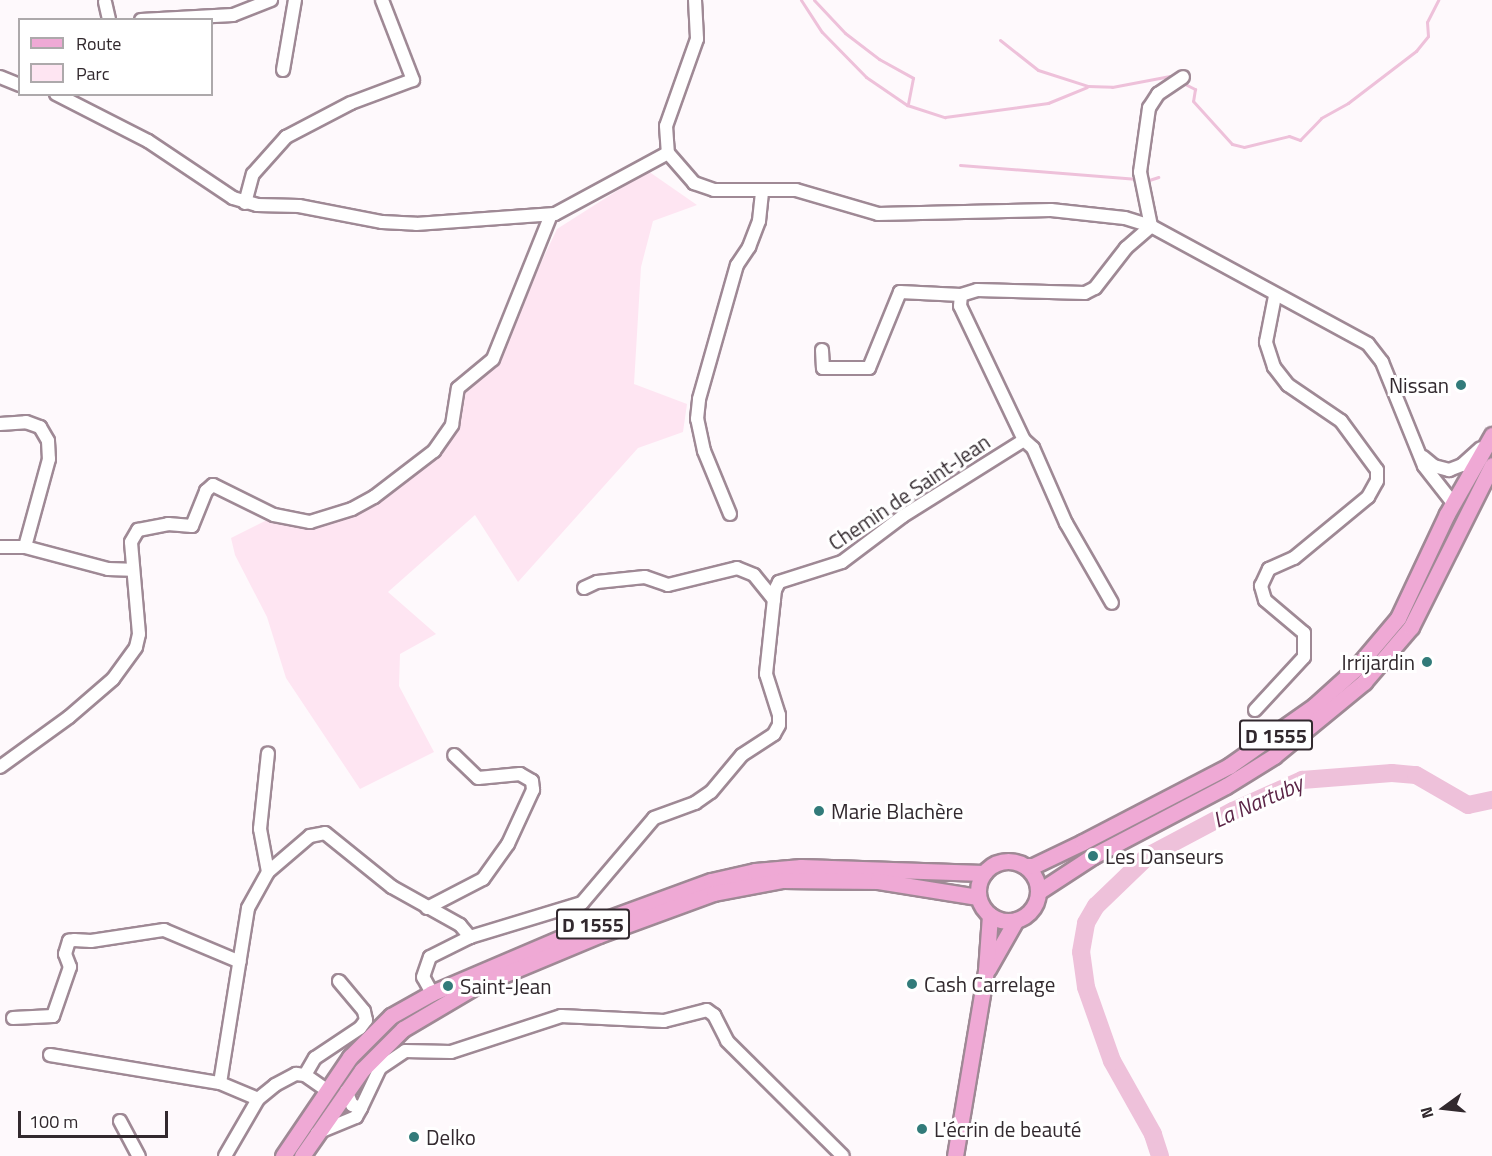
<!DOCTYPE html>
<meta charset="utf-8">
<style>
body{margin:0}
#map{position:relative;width:1492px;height:1156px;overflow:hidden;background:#fef9fc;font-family:"Titillium Web",sans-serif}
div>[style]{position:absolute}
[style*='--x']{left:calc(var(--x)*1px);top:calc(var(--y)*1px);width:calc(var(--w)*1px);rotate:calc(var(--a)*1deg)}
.green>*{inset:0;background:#fee5f2}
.stream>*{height:3px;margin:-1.5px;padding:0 1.5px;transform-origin:1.5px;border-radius:1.5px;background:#eec1da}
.river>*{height:18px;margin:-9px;padding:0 9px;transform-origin:9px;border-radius:9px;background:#eec1da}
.roads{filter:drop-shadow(2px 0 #9f8995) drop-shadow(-2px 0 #9f8995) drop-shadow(0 2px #9f8995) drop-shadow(0 -2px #9f8995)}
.minor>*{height:12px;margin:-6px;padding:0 6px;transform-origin:6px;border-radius:6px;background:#fff}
.major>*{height:15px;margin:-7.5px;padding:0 7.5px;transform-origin:7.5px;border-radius:7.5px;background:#efa9d5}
.major>.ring{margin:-7.5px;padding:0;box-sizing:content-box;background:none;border:15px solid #efa9d5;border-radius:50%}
.dots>*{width:16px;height:16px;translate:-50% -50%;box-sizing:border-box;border:3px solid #fff;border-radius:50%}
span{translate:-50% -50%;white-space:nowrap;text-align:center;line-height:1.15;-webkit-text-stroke:6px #fff;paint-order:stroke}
.shield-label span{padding:2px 4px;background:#fff;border:2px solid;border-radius:4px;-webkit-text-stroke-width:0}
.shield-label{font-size:20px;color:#32292e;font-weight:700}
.poi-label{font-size:21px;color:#32292e}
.right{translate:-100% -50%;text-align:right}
.left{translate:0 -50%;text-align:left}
.street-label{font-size:21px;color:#32292e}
.water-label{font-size:22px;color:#5c2648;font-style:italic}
.legend{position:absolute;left:18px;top:18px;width:195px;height:78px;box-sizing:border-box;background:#fff;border:2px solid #ada9ab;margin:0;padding:8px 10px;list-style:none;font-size:18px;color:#32292e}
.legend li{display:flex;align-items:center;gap:12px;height:30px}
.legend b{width:30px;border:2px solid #ada9ab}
.north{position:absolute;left:1414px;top:1078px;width:60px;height:60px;-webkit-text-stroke:4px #fff;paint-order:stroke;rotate:255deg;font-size:16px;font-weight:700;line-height:24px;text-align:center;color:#32292e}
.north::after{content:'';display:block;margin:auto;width:21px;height:27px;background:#32292e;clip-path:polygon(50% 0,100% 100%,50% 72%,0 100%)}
.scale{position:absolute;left:18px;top:1111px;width:150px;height:27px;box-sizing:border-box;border:3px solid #32292e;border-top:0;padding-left:8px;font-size:18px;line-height:21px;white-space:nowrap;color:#32292e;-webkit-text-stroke:4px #fff;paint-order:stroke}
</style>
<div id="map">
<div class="green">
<i style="clip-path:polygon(648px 171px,697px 205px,653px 221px,641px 267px,634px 384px,687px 404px,683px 432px,638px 448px,518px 582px,475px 515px,388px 592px,436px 634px,400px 654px,399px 686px,434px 752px,360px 789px,286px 678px,267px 617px,235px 555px,231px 538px,271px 518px,350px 513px,435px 457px,460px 424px,465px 391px,499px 364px,507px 335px,557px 229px)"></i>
</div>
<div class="stream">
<i style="--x:801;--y:0;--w:38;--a:57"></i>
<i style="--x:822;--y:32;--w:63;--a:45.6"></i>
<i style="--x:866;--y:77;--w:50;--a:34.3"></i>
<i style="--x:907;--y:105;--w:40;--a:18"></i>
<i style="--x:945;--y:117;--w:104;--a:-7.7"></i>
<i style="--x:1048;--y:103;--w:42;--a:-22.3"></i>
<i style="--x:814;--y:0;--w:45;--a:46.8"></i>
<i style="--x:845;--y:33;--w:43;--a:37.4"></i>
<i style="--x:879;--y:59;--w:39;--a:29"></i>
<i style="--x:913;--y:78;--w:26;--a:101"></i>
<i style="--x:1000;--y:40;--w:48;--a:38.3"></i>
<i style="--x:1038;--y:70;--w:52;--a:17.7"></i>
<i style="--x:1088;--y:86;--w:24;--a:2"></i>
<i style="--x:1112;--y:87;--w:59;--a:-10.7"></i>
<i style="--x:1170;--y:76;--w:6;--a:31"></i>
<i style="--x:1181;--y:82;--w:16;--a:27"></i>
<i style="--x:1195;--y:89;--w:12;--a:99"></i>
<i style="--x:1193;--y:101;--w:58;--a:47.8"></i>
<i style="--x:1232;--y:144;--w:12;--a:14"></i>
<i style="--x:1244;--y:147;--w:46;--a:-13.7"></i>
<i style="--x:1289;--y:136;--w:12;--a:20"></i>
<i style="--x:1300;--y:140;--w:30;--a:-46"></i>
<i style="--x:1321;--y:118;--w:31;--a:-29"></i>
<i style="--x:1348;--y:103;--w:86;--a:-37.4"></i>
<i style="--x:1416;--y:51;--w:19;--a:-51"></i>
<i style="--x:1428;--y:36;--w:14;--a:-94"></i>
<i style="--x:1427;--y:22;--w:25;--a:-63"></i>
<i style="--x:960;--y:165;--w:178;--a:4.5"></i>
<i style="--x:1146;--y:181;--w:13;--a:-18"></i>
</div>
<div class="river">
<i style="--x:1160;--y:1156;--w:23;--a:-108"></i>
<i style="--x:1153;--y:1134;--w:84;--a:-119.3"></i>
<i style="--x:1112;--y:1061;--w:78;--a:-109.4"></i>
<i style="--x:1086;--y:987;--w:35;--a:-98"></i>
<i style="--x:1081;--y:952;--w:29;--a:-80"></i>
<i style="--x:1086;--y:923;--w:20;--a:-60"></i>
<i style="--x:1096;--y:906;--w:72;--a:-43.9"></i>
<i style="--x:1148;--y:856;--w:96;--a:-27.9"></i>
<i style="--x:1233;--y:811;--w:76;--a:-24.2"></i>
<i style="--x:1302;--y:780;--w:90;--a:-4.4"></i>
<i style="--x:1392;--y:773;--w:24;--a:5"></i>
<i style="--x:1416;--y:775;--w:60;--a:30"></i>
<i style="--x:1468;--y:805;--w:25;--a:-12"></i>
</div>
<div class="roads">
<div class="minor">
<i style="--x:695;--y:0;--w:39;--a:87"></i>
<i style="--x:697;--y:39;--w:92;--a:109.6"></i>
<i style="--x:666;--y:126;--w:27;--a:86"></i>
<i style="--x:668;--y:153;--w:40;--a:49"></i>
<i style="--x:694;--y:183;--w:21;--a:19"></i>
<i style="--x:714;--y:190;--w:82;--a:0"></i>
<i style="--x:796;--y:190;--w:85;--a:16.3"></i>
<i style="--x:878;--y:214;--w:173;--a:-1.3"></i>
<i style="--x:1051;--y:210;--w:74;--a:6.2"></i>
<i style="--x:1125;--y:218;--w:27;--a:17"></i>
<i style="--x:1151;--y:226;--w:247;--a:28.5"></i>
<i style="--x:1368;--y:344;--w:23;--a:52"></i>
<i style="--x:1382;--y:362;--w:112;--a:68"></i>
<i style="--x:1424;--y:466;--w:47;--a:51.9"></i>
<i style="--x:105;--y:2;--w:18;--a:77"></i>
<i style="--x:141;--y:20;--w:92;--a:-3.1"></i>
<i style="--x:233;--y:15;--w:41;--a:-21.5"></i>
<i style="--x:283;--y:70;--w:71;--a:-80.3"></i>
<i style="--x:0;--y:77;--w:22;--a:22"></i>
<i style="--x:56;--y:94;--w:103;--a:27.1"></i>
<i style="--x:148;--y:141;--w:102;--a:33.8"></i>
<i style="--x:233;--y:198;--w:25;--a:16"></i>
<i style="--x:257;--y:205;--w:42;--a:1.4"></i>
<i style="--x:299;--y:206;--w:85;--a:10.9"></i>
<i style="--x:382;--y:222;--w:34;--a:3"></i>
<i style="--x:416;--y:224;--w:139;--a:-4.1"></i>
<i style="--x:555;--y:214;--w:128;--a:-28.4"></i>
<i style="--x:245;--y:203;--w:30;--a:-75"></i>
<i style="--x:253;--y:174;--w:50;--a:-48.3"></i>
<i style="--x:286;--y:137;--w:73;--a:-27.6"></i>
<i style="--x:351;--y:103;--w:66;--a:-20.4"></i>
<i style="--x:413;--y:80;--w:86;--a:-111.2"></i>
<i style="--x:1151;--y:226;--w:55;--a:-101.5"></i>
<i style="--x:1140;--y:172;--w:65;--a:-82"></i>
<i style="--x:1149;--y:108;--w:17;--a:-57"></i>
<i style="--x:1158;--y:94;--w:30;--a:-34"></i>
<i style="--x:822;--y:350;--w:18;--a:87"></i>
<i style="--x:823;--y:368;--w:46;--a:0"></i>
<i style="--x:869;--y:368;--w:82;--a:-67.8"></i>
<i style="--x:900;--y:292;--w:61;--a:2.8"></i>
<i style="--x:0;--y:424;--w:26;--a:-4"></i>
<i style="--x:26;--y:422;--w:15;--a:20"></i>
<i style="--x:40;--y:427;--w:16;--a:60"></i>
<i style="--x:48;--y:441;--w:18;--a:87"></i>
<i style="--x:49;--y:459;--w:91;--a:105.3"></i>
<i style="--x:1024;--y:440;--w:12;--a:42"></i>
<i style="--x:1033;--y:448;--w:82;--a:66.3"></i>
<i style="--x:1066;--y:523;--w:92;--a:60.1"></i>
<i style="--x:1423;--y:457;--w:14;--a:39"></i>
<i style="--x:1434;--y:466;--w:16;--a:15"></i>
<i style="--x:1449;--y:470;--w:14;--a:-21"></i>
<i style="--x:1462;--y:465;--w:25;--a:-42"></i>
<i style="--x:730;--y:514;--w:68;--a:-112.4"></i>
<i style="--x:704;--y:451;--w:33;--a:-102"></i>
<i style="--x:697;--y:419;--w:20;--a:-84"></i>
<i style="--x:699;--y:399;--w:139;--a:-74.2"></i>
<i style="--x:737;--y:265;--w:22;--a:-56"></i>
<i style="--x:749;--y:247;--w:28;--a:-69"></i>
<i style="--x:759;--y:221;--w:31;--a:-84"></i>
<i style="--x:0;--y:547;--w:25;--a:0"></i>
<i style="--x:25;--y:547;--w:86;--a:14.8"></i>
<i style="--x:108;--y:569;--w:23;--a:2"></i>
<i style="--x:584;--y:588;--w:14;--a:-25"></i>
<i style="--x:597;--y:582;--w:48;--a:-5.9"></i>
<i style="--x:645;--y:577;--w:24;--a:19"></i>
<i style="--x:668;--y:585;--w:71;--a:-13.8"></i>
<i style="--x:737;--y:568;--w:18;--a:22"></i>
<i style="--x:754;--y:575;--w:32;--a:51"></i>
<i style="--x:1255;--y:710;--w:72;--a:-47.2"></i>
<i style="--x:1304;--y:657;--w:24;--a:-90"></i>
<i style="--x:1304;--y:633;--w:51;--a:-139.8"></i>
<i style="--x:1265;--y:600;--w:15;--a:-106"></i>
<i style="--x:1261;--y:586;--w:19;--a:-65"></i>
<i style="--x:1269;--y:569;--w:27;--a:-24"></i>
<i style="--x:1294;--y:558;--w:96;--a:-39.5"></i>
<i style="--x:1368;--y:497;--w:18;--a:-61"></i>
<i style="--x:1377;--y:481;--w:11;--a:-90"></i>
<i style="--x:1377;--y:470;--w:61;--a:-126.3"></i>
<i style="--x:1341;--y:421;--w:64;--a:-145.8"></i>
<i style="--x:1288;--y:385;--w:23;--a:-128"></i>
<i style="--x:1274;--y:367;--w:26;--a:-108"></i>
<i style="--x:1266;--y:342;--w:47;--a:-78.9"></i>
<i style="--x:0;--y:767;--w:85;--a:-35.9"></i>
<i style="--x:69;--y:717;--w:58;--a:-40.8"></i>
<i style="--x:113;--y:679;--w:39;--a:-54"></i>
<i style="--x:136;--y:647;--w:13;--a:-77"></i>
<i style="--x:139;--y:634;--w:92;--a:-95"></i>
<i style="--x:131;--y:542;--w:14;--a:-60"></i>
<i style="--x:138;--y:530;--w:31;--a:-11"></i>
<i style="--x:168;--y:524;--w:24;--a:5"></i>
<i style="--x:192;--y:526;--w:38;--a:-68"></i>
<i style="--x:206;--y:491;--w:9;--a:-41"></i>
<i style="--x:213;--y:485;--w:68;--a:26.2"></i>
<i style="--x:274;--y:515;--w:37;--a:11"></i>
<i style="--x:310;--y:522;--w:44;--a:-17.2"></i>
<i style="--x:352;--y:509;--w:25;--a:-29"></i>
<i style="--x:374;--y:497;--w:76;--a:-37.5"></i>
<i style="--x:434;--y:451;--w:32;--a:-55"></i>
<i style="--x:452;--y:425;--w:37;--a:-81"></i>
<i style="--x:458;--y:388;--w:45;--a:-39.6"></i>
<i style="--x:493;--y:359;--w:155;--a:-68.1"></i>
<i style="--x:268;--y:872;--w:55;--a:-40.6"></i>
<i style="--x:310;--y:836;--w:15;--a:-11"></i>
<i style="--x:325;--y:833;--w:86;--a:38.9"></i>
<i style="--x:392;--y:887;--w:78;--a:29.2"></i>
<i style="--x:460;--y:925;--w:16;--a:50"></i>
<i style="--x:427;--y:908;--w:63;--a:-27.4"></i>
<i style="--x:483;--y:879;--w:43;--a:-54.5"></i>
<i style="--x:508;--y:844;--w:60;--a:-65.2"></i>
<i style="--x:533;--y:790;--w:9;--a:-96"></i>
<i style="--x:532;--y:781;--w:14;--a:-150"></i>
<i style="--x:520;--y:774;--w:42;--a:174.6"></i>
<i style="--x:478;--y:778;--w:33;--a:-136"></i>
<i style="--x:432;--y:993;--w:18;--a:-119"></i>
<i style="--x:423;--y:977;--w:21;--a:-71"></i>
<i style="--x:430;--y:957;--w:45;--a:-26.6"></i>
<i style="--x:470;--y:937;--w:117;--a:-16.9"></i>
<i style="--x:582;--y:903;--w:111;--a:-49.7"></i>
<i style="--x:654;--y:818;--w:44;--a:-20.1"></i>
<i style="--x:695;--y:803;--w:19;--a:-35"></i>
<i style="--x:711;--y:792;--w:48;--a:-50"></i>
<i style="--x:742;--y:755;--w:38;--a:-33"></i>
<i style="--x:774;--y:734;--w:10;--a:-61"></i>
<i style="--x:779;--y:725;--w:10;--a:-90"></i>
<i style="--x:779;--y:715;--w:43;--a:-107.6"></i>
<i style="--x:766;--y:674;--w:84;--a:-83.9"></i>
<i style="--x:775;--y:590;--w:9;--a:-63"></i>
<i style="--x:779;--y:582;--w:66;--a:-17.6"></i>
<i style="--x:842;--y:562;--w:76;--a:-37"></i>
<i style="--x:903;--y:516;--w:143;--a:-32.1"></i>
<i style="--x:1024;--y:440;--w:148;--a:-115.5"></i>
<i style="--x:960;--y:306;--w:11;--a:-85"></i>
<i style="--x:961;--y:295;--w:17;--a:-17"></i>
<i style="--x:977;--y:290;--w:108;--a:1.6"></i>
<i style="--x:1085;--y:293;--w:11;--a:-27"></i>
<i style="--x:1095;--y:288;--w:51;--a:-52.2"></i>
<i style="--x:1126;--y:248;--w:33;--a:-41"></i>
<i style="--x:13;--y:1018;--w:40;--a:-2.9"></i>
<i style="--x:53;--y:1016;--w:52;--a:-70.9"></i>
<i style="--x:70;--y:967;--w:14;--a:-111"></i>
<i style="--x:65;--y:954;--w:14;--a:-73"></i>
<i style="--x:69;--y:941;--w:5;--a:-11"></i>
<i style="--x:74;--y:940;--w:17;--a:3"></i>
<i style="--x:91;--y:941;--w:74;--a:-8.6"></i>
<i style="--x:164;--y:930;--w:82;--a:22.8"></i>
<i style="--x:50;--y:1055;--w:172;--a:9.4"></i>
<i style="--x:220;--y:1083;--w:41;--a:22.8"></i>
<i style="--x:305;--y:1075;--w:20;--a:-60"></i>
<i style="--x:315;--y:1058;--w:54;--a:-33.7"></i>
<i style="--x:360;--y:1028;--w:10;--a:-53"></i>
<i style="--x:366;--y:1020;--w:9;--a:-103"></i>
<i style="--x:364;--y:1011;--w:39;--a:-130"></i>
<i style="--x:220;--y:1083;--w:177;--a:-80.9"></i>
<i style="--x:248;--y:908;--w:41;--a:-60.9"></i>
<i style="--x:268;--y:872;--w:44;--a:-100.5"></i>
<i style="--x:260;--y:829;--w:76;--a:-84"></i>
<i style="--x:361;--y:1108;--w:44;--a:-64.6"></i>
<i style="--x:380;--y:1068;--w:30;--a:-34"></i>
<i style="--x:405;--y:1051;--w:46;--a:1.2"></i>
<i style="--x:451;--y:1052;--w:116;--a:-18.1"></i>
<i style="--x:561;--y:1016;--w:103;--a:2.8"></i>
<i style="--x:664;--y:1021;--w:44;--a:-14.3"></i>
<i style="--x:707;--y:1010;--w:9;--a:36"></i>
<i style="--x:714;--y:1015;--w:29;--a:63"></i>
<i style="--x:727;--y:1041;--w:163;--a:44.8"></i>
<i style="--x:120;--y:1121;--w:40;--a:62"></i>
<i style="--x:317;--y:1133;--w:42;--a:-22.3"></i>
<i style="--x:356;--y:1117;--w:10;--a:-61"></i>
<i style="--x:361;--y:1108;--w:9;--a:-162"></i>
<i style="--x:352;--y:1105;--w:15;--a:-113"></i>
<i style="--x:225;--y:1156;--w:66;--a:-59.9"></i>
<i style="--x:258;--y:1099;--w:22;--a:-39"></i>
<i style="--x:275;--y:1085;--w:24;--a:-28"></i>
<i style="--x:296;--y:1074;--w:9;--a:6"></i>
<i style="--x:305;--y:1075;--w:24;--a:35"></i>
</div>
<div class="major">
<i class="ring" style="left:978px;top:861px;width:45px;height:45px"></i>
<i style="--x:1025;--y:866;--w:8;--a:0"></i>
<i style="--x:1033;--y:866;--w:55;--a:-25.6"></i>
<i style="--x:1083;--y:842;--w:165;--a:-27.5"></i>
<i style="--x:1229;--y:766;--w:104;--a:-35.2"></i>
<i style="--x:1314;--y:706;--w:54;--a:-42"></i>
<i style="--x:1354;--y:670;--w:68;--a:-49.8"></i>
<i style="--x:1398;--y:618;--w:115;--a:-64.8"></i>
<i style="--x:1447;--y:514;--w:91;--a:-60.3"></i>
<i style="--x:1038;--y:892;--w:66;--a:-33.2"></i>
<i style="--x:1093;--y:856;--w:150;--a:-27.8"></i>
<i style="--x:1226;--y:786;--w:57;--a:-32"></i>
<i style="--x:1274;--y:756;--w:117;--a:-39.4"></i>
<i style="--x:1364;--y:682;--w:72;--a:-49.5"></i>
<i style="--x:1411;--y:627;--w:181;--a:-63.4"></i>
<i style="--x:988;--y:969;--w:56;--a:-60.3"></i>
<i style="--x:283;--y:1156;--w:120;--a:-55.9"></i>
<i style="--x:350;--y:1057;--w:58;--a:-45"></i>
<i style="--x:391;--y:1016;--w:47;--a:-29.3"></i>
<i style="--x:432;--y:993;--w:178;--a:-23.1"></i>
<i style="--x:596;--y:923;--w:122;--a:-20.1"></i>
<i style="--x:711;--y:881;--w:45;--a:-12.8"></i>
<i style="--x:755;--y:871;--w:46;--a:-5"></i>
<i style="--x:801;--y:867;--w:183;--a:1.9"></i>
<i style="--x:302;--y:1156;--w:105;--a:-55.1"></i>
<i style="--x:362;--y:1070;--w:58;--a:-45"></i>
<i style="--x:403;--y:1029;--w:82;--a:-30.6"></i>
<i style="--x:474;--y:987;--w:135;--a:-22.6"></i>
<i style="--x:599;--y:935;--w:122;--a:-20.1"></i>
<i style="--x:714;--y:893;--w:70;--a:-10.7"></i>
<i style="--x:783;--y:880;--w:95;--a:0.6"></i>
<i style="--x:878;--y:881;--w:101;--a:9.1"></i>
<i style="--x:955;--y:1156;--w:188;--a:-80.5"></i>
<i style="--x:986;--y:971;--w:56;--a:-85.9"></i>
</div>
</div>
<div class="dots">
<i style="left:1461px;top:385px;background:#327b7a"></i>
<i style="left:1427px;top:662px;background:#327b7a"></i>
<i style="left:819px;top:811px;background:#327b7a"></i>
<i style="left:1093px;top:856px;background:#327b7a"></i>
<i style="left:912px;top:984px;background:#327b7a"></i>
<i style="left:448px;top:986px;background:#327b7a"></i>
<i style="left:922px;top:1129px;background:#327b7a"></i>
<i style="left:414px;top:1137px;background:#327b7a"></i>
</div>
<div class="shield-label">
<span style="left:1276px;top:735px">D 1555</span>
<span style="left:593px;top:924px">D 1555</span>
</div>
<div class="poi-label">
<span class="right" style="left:1449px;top:385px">Nissan</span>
<span class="right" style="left:1415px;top:662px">Irrijardin</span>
<span class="left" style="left:831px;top:811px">Marie Blachère</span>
<span class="left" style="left:1105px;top:856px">Les Danseurs</span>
<span class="left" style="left:924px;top:984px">Cash Carrelage</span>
<span class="left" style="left:460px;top:986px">Saint-Jean</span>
<span class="left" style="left:934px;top:1129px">L'écrin de beauté</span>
<span class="left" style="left:426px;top:1137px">Delko</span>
</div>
<div class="street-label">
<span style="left:909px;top:492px;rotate:-34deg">Chemin de Saint-Jean</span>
</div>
<div class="water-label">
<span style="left:1258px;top:802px;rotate:-24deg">La Nartuby</span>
</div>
<ul class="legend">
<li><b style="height:8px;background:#efa9d5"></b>Route</li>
<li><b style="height:16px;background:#fee5f2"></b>Parc</li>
</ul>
<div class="north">N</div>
<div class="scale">100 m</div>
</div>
